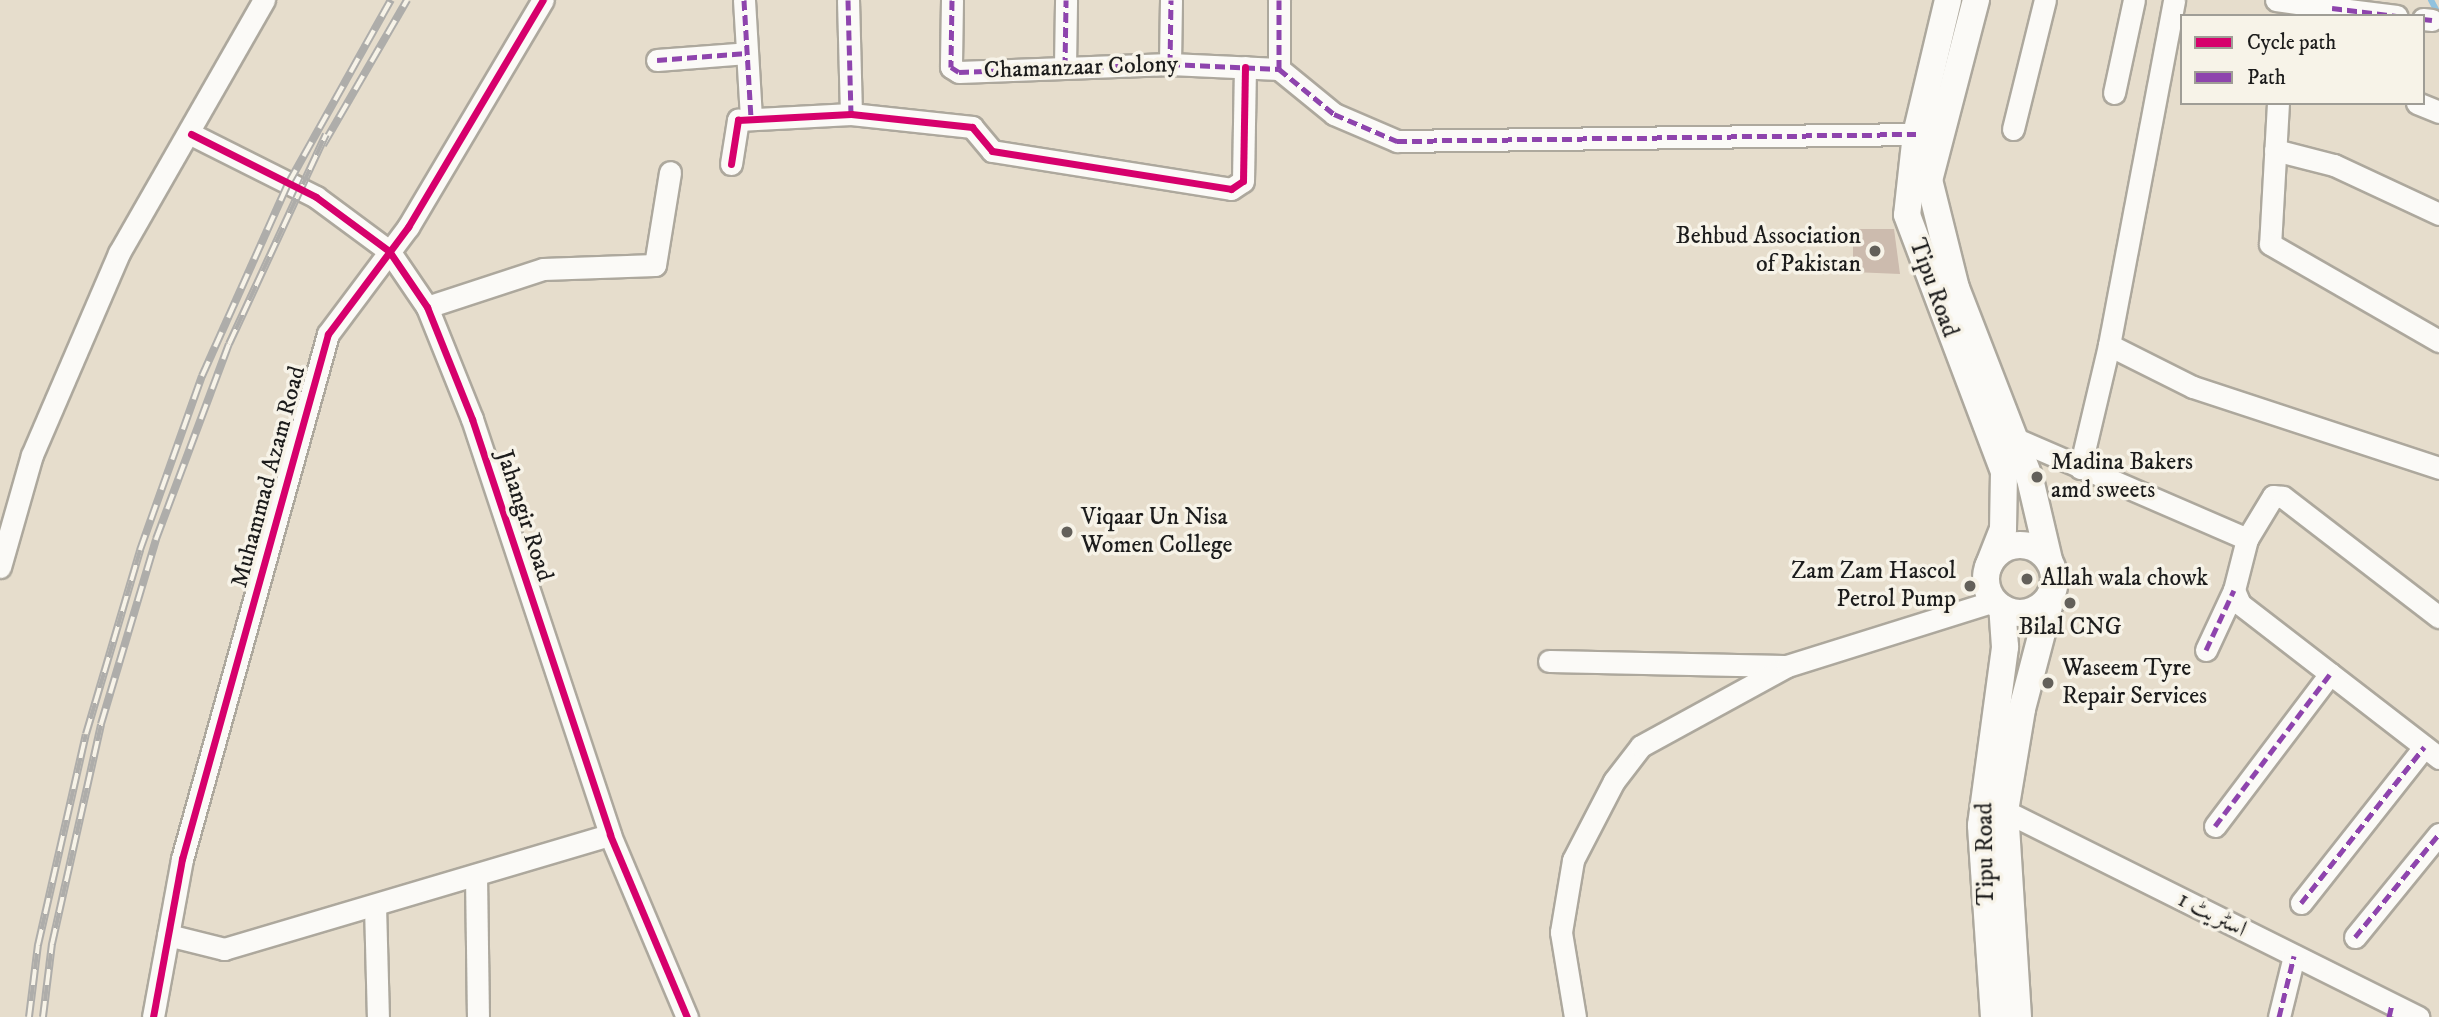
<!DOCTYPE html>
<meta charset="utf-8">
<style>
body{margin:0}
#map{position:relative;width:2439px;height:1017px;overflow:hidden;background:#e6ddcc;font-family:"IM FELL DW Pica",Amiri,serif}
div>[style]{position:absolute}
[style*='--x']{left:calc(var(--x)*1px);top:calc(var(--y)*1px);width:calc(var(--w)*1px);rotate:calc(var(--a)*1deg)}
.stream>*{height:6px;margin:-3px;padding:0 3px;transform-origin:3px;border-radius:3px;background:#91c2de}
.building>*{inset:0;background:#ccbbae}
.roads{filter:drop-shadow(2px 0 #ada89d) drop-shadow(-2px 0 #ada89d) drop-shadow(0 2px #ada89d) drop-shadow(0 -2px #ada89d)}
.minor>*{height:21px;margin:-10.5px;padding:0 10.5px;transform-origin:10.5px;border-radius:10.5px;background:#fbfaf7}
.major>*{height:26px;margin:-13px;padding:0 13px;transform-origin:13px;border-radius:13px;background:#fbfaf7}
.major>.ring{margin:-13px;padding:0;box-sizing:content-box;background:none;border:26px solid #fbfaf7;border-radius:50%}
.rail>*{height:8px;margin-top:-4px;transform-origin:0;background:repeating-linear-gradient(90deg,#f7f3e8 0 16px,#aeadaa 0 32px);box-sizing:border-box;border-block:2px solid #aeadaa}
.quiet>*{height:5px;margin-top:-2.5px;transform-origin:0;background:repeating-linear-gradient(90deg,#8e44ad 0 10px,transparent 0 15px)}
.cycleway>*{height:7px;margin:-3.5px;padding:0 3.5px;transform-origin:3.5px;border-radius:3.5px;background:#d6006c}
.dots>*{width:19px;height:19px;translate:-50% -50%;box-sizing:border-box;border:4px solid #f7f3e8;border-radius:50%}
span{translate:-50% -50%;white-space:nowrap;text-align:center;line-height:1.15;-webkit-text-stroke:7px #f7f3e8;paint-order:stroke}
.street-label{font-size:24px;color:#1c1c1c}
.poi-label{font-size:24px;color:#1c1c1c}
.right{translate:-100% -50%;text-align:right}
.left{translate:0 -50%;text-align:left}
.legend{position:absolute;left:2180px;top:14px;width:245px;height:91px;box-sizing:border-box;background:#f7f3e8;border:2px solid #9f9d96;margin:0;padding:9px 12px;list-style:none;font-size:21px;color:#1c1c1c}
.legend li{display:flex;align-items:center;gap:14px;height:35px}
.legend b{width:35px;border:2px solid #9f9d96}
</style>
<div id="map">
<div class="stream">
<i style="--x:2431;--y:0;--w:17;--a:62"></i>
</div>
<div class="building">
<i style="clip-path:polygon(1853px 229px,1894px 229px,1900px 274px,1853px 272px)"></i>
</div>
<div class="roads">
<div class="minor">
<i style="--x:744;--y:0;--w:118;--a:86.6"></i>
<i style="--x:848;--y:0;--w:114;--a:88.5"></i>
<i style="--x:952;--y:0;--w:67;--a:90.9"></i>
<i style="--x:951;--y:67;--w:9;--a:32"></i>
<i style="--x:959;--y:72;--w:211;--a:-2.2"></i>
<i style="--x:1170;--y:64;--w:109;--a:2.6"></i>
<i style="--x:2276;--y:0;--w:57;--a:8.1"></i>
<i style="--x:2332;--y:8;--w:9;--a:69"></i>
<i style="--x:2332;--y:8;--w:65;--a:7"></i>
<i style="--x:2423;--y:19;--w:9;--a:6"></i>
<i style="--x:657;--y:60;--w:90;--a:-4.4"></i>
<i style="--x:1170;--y:64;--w:64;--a:-89.1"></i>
<i style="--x:1065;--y:67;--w:67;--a:-89.1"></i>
<i style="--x:1279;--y:69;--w:71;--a:39.3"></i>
<i style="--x:1334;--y:114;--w:69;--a:23.2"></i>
<i style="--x:1397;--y:141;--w:519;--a:-0.77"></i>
<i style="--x:1279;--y:69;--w:69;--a:-90"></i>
<i style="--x:2114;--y:93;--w:95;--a:-77.9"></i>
<i style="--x:2278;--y:103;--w:141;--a:93.2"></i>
<i style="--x:2270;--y:244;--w:195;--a:29.9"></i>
<i style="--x:2417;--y:103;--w:24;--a:22"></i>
<i style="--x:2013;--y:129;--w:133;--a:-76.1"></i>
<i style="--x:191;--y:134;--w:140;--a:26.7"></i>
<i style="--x:316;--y:197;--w:91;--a:36.5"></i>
<i style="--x:389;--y:251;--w:68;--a:55.8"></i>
<i style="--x:427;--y:307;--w:121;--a:68.1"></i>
<i style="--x:472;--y:419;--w:438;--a:71.6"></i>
<i style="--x:610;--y:835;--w:198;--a:67.1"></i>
<i style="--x:2275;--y:150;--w:61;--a:14.3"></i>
<i style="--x:2334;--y:165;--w:116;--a:25"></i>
<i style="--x:731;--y:164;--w:45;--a:-81"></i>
<i style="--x:738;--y:120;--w:113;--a:-3"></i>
<i style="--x:851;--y:114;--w:122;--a:6.1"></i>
<i style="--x:972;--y:127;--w:31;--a:50"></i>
<i style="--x:992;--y:151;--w:242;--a:9"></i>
<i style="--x:1231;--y:189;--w:14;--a:-34"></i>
<i style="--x:1243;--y:181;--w:114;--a:-89"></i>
<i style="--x:427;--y:307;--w:122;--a:-18.1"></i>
<i style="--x:543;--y:269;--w:112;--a:-2"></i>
<i style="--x:655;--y:265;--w:94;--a:-80.8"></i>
<i style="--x:2109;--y:345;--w:351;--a:-79.3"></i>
<i style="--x:2014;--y:438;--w:254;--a:23.4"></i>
<i style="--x:2247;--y:539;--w:53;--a:104.3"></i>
<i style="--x:2234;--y:590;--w:15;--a:67"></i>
<i style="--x:2240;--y:604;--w:252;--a:37.7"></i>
<i style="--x:2080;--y:468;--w:126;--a:-76.7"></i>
<i style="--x:2109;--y:345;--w:94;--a:26.6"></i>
<i style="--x:2193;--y:387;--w:259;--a:18.2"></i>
<i style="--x:2247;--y:539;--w:50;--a:-58.8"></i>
<i style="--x:2273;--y:496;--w:10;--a:6"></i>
<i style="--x:2283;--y:497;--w:197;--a:37.6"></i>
<i style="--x:0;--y:567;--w:116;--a:-74.1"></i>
<i style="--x:32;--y:455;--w:220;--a:-66.7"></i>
<i style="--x:119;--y:253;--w:292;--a:-60.2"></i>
<i style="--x:2206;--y:650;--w:66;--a:-65"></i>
<i style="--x:1549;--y:661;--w:236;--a:1.2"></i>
<i style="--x:2005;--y:811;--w:462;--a:26.5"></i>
<i style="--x:2215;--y:826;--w:191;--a:-52.9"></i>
<i style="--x:476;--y:875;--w:142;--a:89.2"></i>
<i style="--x:2301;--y:903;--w:199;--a:-51.7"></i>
<i style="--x:375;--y:905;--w:112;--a:88.5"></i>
<i style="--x:168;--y:935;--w:58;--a:14"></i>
<i style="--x:224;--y:949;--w:402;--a:-16.5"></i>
<i style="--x:2355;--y:937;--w:133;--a:-50.8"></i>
<i style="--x:153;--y:1017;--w:161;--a:-79.6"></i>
<i style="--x:182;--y:859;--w:545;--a:-74.46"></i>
<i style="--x:328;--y:334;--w:134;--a:-53.2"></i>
<i style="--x:408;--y:227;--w:264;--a:-59.3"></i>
<i style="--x:1575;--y:1017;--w:86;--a:-99.4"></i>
<i style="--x:1561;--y:932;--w:73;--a:-80.5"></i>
<i style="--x:1573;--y:860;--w:89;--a:-62.6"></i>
<i style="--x:1614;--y:781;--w:44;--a:-52.4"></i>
<i style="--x:1641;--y:746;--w:166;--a:-28.7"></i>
<i style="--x:1787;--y:666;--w:217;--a:-17.4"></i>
<i style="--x:2279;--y:1017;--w:63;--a:-76.2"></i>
</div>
<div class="major">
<i style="--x:1948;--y:0;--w:138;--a:103.4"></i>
<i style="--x:1916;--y:134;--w:81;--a:96.3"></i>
<i style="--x:1907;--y:215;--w:275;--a:69.3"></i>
<i style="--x:2004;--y:472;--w:57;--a:91"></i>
<i style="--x:2003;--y:529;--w:41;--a:111.5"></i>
<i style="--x:1976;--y:0;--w:186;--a:104.6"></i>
<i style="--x:1929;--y:180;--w:111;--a:76"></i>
<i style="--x:1956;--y:288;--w:205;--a:68.8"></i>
<i style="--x:2030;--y:479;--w:83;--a:76.8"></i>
<i class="ring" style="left:1986px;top:545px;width:42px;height:42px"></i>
<i style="--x:1994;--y:1017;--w:192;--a:-93.9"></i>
<i style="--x:1981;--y:825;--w:180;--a:-82.3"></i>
<i style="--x:2005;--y:647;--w:39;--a:-94"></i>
<i style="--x:2018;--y:1017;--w:206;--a:-93.6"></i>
<i style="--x:2005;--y:811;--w:103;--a:-80.5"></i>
<i style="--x:2022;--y:709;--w:126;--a:-75.3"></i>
</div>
</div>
<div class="rail">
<i style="--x:323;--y:145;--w:168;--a:-59.9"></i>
<i style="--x:29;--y:1017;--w:73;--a:-82.9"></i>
<i style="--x:38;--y:945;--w:216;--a:-77.2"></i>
<i style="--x:86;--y:734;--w:192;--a:-73.6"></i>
<i style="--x:140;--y:550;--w:185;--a:-70.4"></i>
<i style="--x:202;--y:376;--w:210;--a:-65.9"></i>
<i style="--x:288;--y:184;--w:211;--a:-60.8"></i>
<i style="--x:43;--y:1017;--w:74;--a:-83"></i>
<i style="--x:52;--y:944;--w:225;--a:-77.4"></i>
<i style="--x:101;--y:724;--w:193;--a:-73.4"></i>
<i style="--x:156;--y:539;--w:208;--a:-69.5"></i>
<i style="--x:229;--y:344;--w:231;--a:-65.2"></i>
</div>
<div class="quiet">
<i style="--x:744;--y:0;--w:118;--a:86.6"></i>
<i style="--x:848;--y:0;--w:114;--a:88.5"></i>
<i style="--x:952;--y:0;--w:67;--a:90.9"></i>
<i style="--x:951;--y:67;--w:9;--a:32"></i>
<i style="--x:959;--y:72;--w:211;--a:-2.2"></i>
<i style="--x:1170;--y:64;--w:109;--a:2.6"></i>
<i style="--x:2332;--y:8;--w:65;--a:7"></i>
<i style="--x:2423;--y:19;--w:9;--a:6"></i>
<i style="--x:657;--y:60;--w:90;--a:-4.4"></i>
<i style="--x:1170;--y:64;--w:64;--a:-89.1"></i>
<i style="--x:1065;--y:67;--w:67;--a:-89.1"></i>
<i style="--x:1279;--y:69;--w:71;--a:39.3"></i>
<i style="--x:1334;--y:114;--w:69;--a:23.2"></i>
<i style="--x:1397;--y:141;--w:519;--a:-0.77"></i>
<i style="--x:1279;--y:69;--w:69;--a:-90"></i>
<i style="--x:2206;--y:650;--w:66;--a:-65"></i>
<i style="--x:2215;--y:826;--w:191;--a:-52.9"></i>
<i style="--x:2301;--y:903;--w:199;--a:-51.7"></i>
<i style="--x:2355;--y:937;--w:133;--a:-50.8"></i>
<i style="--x:2279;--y:1017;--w:63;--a:-76.2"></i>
<i style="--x:2389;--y:1017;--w:13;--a:-77"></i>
</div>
<div class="cycleway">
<i style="--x:191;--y:134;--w:140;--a:26.7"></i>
<i style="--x:316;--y:197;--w:91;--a:36.5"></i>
<i style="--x:389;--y:251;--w:68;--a:55.8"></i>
<i style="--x:427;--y:307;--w:121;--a:68.1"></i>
<i style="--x:472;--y:419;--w:438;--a:71.6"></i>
<i style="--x:610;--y:835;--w:198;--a:67.1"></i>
<i style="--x:731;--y:164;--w:45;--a:-81"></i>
<i style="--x:738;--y:120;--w:113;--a:-3"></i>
<i style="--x:851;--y:114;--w:122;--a:6.1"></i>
<i style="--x:972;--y:127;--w:31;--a:50"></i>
<i style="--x:992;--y:151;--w:242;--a:9"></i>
<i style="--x:1231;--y:189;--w:14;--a:-34"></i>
<i style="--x:1243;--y:181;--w:114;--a:-89"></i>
<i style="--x:153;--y:1017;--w:161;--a:-79.6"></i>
<i style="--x:182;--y:859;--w:545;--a:-74.46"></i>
<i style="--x:328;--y:334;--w:134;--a:-53.2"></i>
<i style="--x:408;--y:227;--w:264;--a:-59.3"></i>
</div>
<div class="dots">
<i style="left:1875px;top:251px;background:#63605a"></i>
<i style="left:2037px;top:477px;background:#63605a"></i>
<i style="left:1067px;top:532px;background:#63605a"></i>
<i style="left:2027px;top:579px;background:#63605a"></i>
<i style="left:1970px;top:586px;background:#63605a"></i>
<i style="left:2070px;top:603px;background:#63605a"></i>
<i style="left:2048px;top:683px;background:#63605a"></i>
</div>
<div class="street-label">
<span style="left:1081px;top:68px;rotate:-2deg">Chamanzaar Colony</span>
<span style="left:1933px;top:288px;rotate:70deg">Tipu Road</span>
<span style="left:269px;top:477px;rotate:-75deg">Muhammad Azam Road</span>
<span style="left:524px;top:516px;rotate:72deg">Jahangir Road</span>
<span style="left:1986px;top:854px;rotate:-91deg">Tipu Road</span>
<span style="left:2212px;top:915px;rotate:27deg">اسٹریٹ 1</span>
</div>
<div class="poi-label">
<span class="right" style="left:1861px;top:251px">Behbud Association<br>of Pakistan</span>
<span class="left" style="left:2051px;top:477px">Madina Bakers<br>amd sweets</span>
<span class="left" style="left:1081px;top:532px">Viqaar Un Nisa<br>Women College</span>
<span class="right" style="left:1956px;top:586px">Zam Zam Hascol<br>Petrol Pump</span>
<span class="left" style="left:2041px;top:579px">Allah wala chowk</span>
<span style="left:2070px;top:628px">Bilal CNG</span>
<span class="left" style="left:2062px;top:683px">Waseem Tyre<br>Repair Services</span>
</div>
<ul class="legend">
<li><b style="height:9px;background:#d6006c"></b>Cycle path</li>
<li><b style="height:9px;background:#8e44ad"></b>Path</li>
</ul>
</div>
